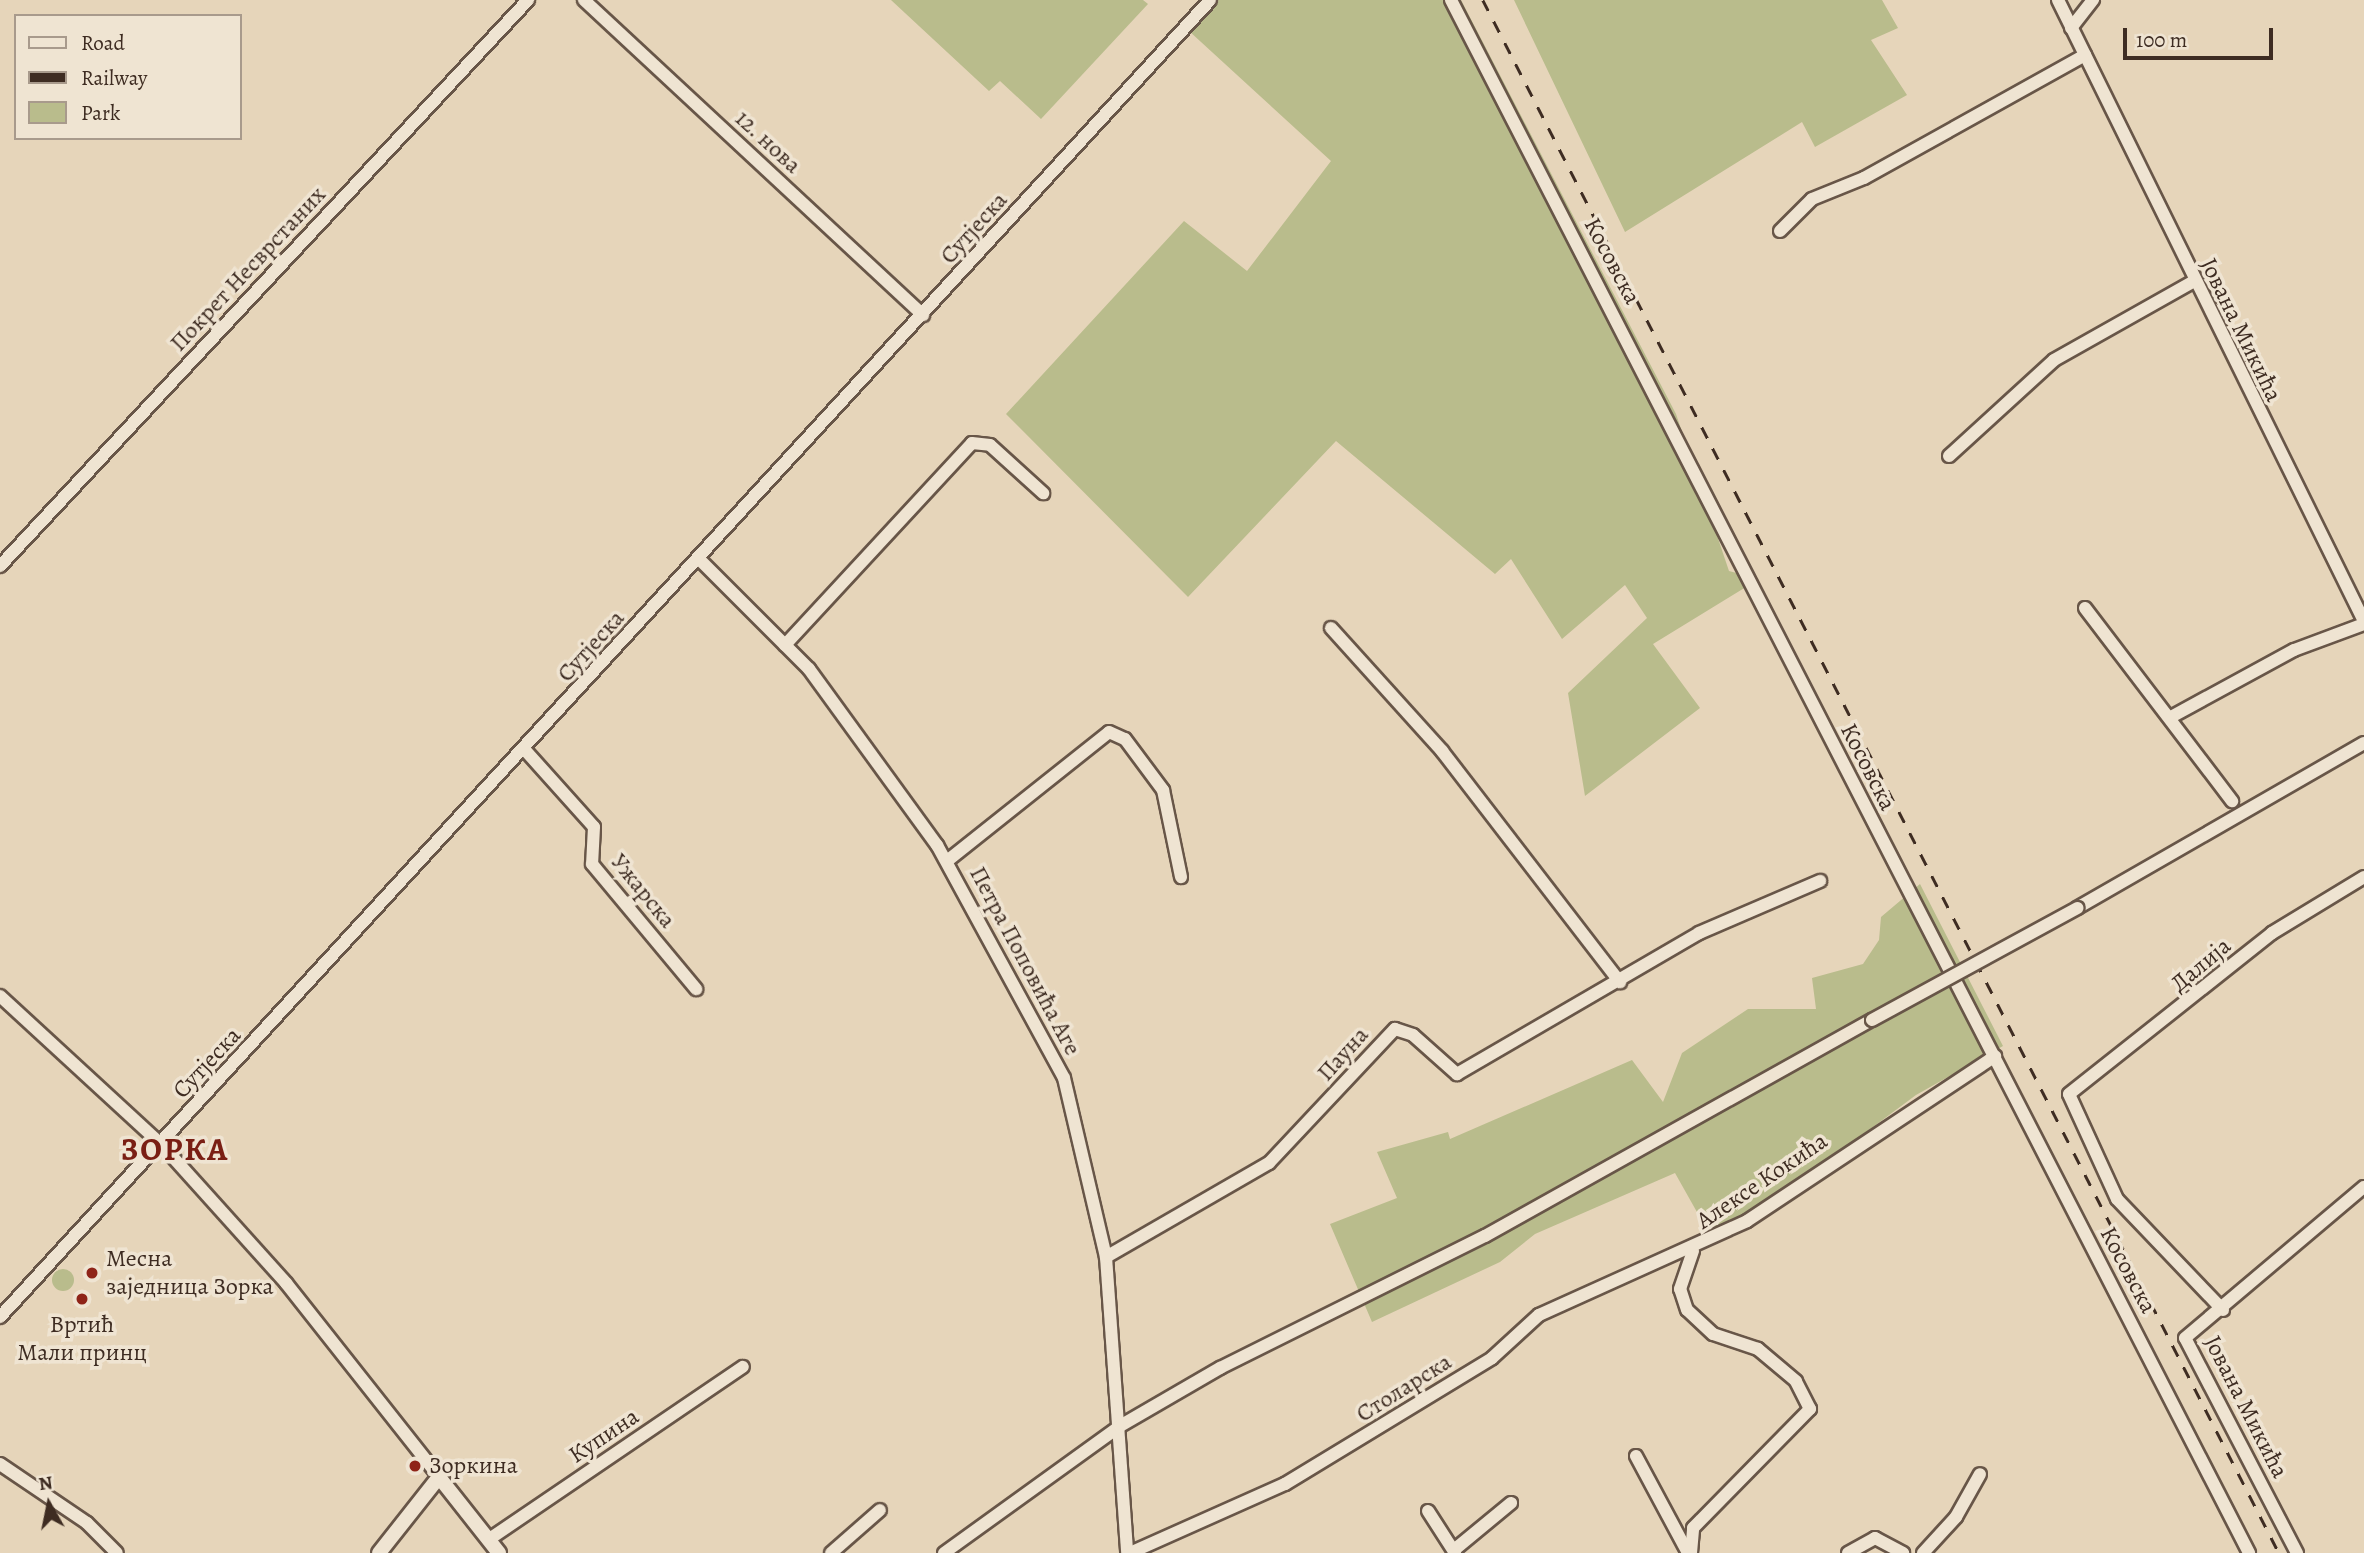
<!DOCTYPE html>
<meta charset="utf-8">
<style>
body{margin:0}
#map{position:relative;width:2364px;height:1553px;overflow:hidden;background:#e6d5ba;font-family:Alegreya,serif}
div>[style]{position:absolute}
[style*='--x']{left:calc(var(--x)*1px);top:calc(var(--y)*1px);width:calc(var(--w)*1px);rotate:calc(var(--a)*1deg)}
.green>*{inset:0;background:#b9bc8c}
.round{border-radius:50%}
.roads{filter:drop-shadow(2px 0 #685648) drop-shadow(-2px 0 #685648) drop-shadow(0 2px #685648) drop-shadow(0 -2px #685648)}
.minor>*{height:12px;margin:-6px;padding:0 6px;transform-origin:6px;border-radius:6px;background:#efe4d2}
.tertiary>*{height:14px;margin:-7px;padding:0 7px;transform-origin:7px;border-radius:7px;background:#efe4d2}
.rail>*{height:2.5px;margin-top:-1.25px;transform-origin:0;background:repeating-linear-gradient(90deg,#3e2c22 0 12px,transparent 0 24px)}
.bridges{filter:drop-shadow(2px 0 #685648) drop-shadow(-2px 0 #685648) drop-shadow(0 2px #685648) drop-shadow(0 -2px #685648)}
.minor-bridge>*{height:12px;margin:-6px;padding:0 6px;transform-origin:6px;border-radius:6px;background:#efe4d2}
.dots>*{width:19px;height:19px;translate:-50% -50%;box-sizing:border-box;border:4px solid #efe4d2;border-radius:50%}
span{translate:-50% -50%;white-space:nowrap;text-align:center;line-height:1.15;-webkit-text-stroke:7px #efe4d2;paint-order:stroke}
.street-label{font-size:24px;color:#3e2c22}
.poi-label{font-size:24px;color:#3e2c22}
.left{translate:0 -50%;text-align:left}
.district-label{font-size:32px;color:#7a1f14;font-weight:700;letter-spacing:2px}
.legend{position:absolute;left:14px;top:14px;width:228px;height:126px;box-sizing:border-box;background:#efe4d2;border:2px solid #a89a8c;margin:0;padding:9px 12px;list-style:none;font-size:21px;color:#3e2c22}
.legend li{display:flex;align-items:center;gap:14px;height:35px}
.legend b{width:35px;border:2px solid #a89a8c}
.north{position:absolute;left:14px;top:1469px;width:70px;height:70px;-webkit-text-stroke:5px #efe4d2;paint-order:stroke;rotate:351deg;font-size:19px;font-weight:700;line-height:28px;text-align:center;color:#3e2c22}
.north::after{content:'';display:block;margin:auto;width:24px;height:32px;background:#3e2c22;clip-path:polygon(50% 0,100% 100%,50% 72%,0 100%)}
.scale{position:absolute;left:2123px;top:28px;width:150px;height:32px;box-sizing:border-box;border:4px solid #3e2c22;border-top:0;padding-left:9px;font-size:21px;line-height:24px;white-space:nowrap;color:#3e2c22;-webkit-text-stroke:5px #efe4d2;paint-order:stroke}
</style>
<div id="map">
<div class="green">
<i style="clip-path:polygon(891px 0,1143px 0,1148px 4px,1041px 119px,1000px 81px,989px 91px)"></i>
<i style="clip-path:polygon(1218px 0,1461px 0,1676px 414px,1729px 571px,1759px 579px,1653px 644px,1700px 708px,1585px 796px,1568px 693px,1647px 618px,1625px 585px,1562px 639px,1511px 559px,1495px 574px,1336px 441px,1188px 597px,1006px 414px,1184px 221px,1247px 271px,1331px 161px,1189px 31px)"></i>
<i style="clip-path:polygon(1514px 0,1882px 0,1898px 28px,1871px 40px,1907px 95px,1815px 147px,1802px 122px,1625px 232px)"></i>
<i style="clip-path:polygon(1920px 884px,2003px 1046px,1916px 1095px,1799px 1182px,1711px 1237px,1675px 1173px,1535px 1234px,1500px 1262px,1372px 1322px,1330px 1224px,1397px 1198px,1377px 1152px,1448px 1132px,1450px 1139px,1632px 1060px,1663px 1102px,1682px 1053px,1748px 1009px,1816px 1009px,1812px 978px,1863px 964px,1879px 940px,1881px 917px)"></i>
<i class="round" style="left:52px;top:1269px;width:22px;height:22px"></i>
</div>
<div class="roads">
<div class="minor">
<i style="--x:584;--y:0;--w:463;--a:42.9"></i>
<i style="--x:1451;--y:0;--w:1746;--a:62.8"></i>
<i style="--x:2058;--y:0;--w:692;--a:63.77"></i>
<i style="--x:2071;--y:28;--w:36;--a:-52"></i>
<i style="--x:1780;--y:231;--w:45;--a:-45"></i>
<i style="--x:1812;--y:199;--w:56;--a:-22"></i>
<i style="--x:1864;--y:178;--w:253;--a:-29.1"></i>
<i style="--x:1949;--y:456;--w:142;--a:-42.4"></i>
<i style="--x:2054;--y:360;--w:161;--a:-29.4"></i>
<i style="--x:698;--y:558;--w:157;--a:45"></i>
<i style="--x:809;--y:669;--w:218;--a:54"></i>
<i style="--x:937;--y:845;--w:265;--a:61.4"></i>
<i style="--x:1064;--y:1078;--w:184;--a:76.8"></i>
<i style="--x:1106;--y:1257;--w:297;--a:85.9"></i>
<i style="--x:0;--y:566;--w:774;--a:-46.99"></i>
<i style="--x:2085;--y:608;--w:243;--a:52.7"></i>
<i style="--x:1331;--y:628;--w:166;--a:47.9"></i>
<i style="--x:1442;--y:751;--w:292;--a:52.4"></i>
<i style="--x:785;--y:645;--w:275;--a:-47.2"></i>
<i style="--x:972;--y:443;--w:18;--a:6"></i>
<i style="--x:990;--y:445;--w:72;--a:42.2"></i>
<i style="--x:2171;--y:717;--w:140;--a:-28.6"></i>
<i style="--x:2294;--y:650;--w:75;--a:-20.4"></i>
<i style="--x:525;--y:750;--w:103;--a:48.1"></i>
<i style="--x:594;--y:827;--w:37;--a:93"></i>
<i style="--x:592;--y:864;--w:163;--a:50.2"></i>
<i style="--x:947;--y:861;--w:207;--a:-38.5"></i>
<i style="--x:1109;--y:732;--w:17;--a:24"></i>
<i style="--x:1125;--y:739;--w:64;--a:53.3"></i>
<i style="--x:1163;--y:790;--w:89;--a:78.3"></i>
<i style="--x:2077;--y:908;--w:331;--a:-29.9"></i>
<i style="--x:0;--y:996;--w:219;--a:42.6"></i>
<i style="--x:161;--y:1144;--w:187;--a:48"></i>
<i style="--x:286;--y:1283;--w:247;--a:51.7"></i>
<i style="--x:1106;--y:1257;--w:188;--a:-30"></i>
<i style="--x:1269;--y:1163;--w:184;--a:-46.8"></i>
<i style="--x:1395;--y:1029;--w:19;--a:18"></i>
<i style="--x:1413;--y:1035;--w:59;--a:41.6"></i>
<i style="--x:1457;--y:1074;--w:280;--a:-30.2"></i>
<i style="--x:1699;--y:933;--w:132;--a:-23.3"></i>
<i style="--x:2223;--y:1310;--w:153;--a:-133.7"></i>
<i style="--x:2117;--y:1199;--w:115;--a:-114.6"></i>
<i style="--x:2069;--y:1094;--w:259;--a:-38.4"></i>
<i style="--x:2272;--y:933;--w:108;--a:-31.3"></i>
<i style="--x:0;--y:1317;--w:1788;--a:-47.42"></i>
<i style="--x:1636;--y:1456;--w:110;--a:61.8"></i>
<i style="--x:0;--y:1464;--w:105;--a:34.1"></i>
<i style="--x:87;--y:1523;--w:42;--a:45"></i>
<i style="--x:1428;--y:1511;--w:50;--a:57.3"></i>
<i style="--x:488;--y:1540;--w:308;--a:-34.2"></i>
<i style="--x:1454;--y:1550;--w:74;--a:-39.5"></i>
<i style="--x:831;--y:1553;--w:65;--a:-41.3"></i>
<i style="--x:944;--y:1553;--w:217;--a:-35.8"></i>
<i style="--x:1120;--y:1426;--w:116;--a:-30.1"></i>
<i style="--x:1220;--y:1368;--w:296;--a:-26.5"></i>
<i style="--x:1485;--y:1236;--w:443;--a:-29.2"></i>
<i style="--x:1130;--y:1553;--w:170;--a:-24"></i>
<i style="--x:1285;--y:1484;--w:242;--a:-31.3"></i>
<i style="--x:1492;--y:1358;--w:64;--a:-42.5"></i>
<i style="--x:1539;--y:1315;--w:228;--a:-24.3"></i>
<i style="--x:1747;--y:1221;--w:298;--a:-33.6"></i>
<i style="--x:1691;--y:1553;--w:25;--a:-85"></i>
<i style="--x:1693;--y:1528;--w:167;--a:-45.5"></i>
<i style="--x:1810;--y:1409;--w:31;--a:-117"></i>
<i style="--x:1796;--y:1381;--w:50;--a:-139.9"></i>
<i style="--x:1758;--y:1349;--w:47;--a:-161.6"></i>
<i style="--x:1713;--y:1334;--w:35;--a:-137"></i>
<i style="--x:1687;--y:1310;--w:22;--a:-108"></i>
<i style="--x:1680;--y:1289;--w:40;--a:-71.1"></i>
<i style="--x:1848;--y:1553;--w:31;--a:-29"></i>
<i style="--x:1875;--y:1538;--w:32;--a:28"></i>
<i style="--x:1923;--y:1553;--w:49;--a:-47.5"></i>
<i style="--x:1956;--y:1517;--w:49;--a:-60.8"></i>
<i style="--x:2297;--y:1553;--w:242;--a:-117.5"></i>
<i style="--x:2185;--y:1338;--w:234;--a:-40.2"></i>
</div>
<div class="tertiary">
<i style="--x:379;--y:1553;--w:97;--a:-51.7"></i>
<i style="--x:439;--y:1477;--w:97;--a:51.7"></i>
</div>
</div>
<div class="rail">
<i style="--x:1483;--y:0;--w:1745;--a:62.86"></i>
</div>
<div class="bridges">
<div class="minor-bridge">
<i style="--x:1872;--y:1020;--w:234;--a:-28.6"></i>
</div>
</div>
<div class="dots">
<i style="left:92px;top:1273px;background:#8f2418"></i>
<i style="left:82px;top:1299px;background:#8f2418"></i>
<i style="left:415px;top:1466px;background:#8f2418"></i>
</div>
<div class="street-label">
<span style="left:768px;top:142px;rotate:43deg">12. нова</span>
<span style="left:974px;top:228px;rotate:-48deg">Сутјеска</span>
<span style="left:1612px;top:261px;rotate:62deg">Косовска</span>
<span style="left:248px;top:269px;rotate:-47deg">Покрет Несврстаних</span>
<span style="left:2241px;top:330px;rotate:64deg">Јована Микића</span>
<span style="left:591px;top:646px;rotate:-48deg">Сутјеска</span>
<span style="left:1868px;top:767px;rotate:63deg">Косовска</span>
<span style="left:643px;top:891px;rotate:51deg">Ужарска</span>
<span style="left:1025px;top:961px;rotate:62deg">Петра Поповића Аге</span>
<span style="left:2201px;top:965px;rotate:-40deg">Далија</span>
<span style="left:1343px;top:1054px;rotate:-48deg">Пауна</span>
<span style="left:207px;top:1063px;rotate:-47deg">Сутјеска</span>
<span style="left:1762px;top:1181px;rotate:-34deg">Алексе Кокића</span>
<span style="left:2128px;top:1270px;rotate:62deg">Косовска</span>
<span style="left:1404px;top:1388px;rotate:-32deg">Столарска</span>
<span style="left:2246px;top:1407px;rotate:63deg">Јована Микића</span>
<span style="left:604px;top:1436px;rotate:-34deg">Купина</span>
</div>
<div class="poi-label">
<span class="left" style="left:106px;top:1273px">Месна<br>заједница Зорка</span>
<span style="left:82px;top:1339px">Вртић<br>Мали принц</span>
<span class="left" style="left:429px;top:1466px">Зоркина</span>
</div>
<div class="district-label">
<span style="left:175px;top:1149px">ЗОРКА</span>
</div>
<ul class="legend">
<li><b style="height:9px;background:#efe4d2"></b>Road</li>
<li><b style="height:9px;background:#3e2c22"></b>Railway</li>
<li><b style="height:19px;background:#b9bc8c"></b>Park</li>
</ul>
<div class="north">N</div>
<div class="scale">100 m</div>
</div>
